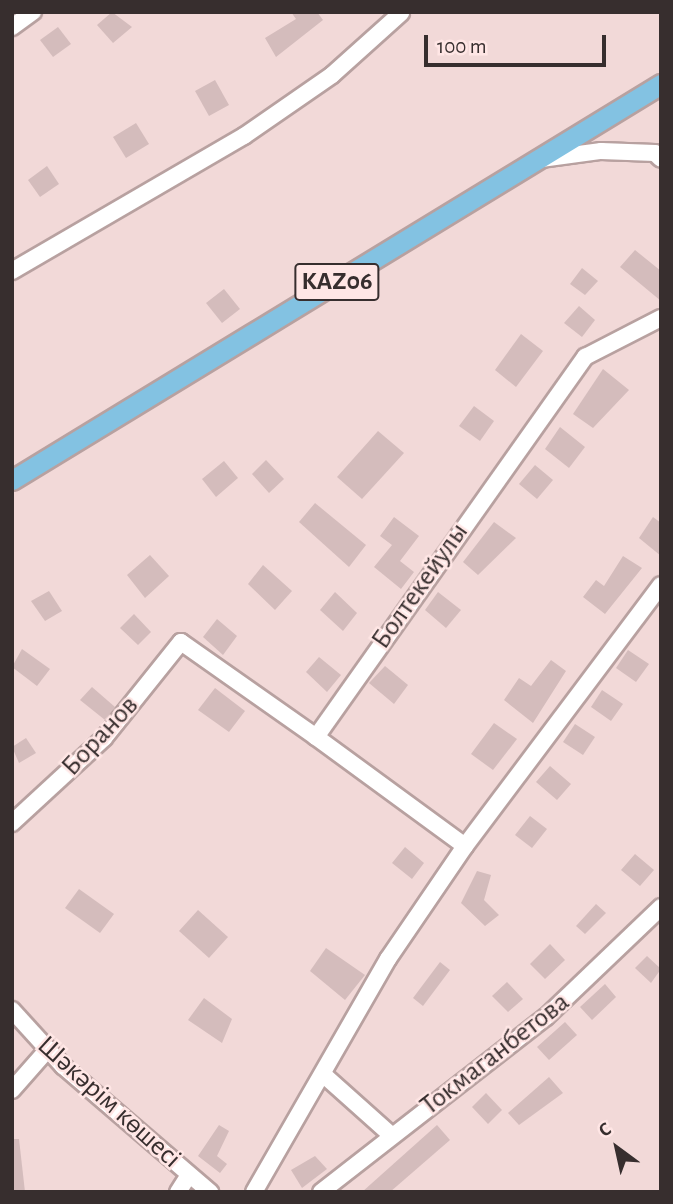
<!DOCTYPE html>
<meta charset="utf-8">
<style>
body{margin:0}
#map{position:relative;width:673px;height:1204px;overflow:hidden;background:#f2d9d8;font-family:"Alegreya Sans",sans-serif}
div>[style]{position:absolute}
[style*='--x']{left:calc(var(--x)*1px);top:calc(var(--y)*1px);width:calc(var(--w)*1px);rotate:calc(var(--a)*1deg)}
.building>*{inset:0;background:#d4bcbc}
.roads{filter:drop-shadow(2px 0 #b8a1a0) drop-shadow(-2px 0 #b8a1a0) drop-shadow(0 2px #b8a1a0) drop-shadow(0 -2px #b8a1a0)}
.minor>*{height:16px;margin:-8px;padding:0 8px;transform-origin:8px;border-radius:8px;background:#fff}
.major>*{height:19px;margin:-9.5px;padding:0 9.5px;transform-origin:9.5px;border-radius:9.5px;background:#83c2e2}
span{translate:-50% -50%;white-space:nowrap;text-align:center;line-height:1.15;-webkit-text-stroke:5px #ffe6e5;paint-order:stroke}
.shield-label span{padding:2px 5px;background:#ffe6e5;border:2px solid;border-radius:5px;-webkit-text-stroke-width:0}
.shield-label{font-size:26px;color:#372e2e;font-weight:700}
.street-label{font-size:28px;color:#372e2e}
.frame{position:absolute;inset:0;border:14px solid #372e2e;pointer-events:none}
.north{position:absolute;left:582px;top:1113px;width:70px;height:70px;-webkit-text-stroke:5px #ffe6e5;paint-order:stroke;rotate:327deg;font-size:19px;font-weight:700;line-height:28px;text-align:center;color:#372e2e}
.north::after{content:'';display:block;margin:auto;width:24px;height:32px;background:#372e2e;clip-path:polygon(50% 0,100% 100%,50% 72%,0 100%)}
.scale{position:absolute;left:424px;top:35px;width:182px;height:32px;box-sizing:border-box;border:4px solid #372e2e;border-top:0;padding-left:9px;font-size:21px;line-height:24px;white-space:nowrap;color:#372e2e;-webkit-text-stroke:5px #ffe6e5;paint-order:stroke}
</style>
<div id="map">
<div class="building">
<i style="clip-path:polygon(112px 12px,132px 27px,113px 43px,97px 25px)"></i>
<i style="clip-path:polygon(291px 12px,317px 12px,323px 20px,276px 57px,265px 38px,296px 19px)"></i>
<i style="clip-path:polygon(58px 27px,71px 44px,53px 57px,40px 40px)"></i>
<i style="clip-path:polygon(215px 80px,229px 105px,209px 116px,195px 91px)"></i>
<i style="clip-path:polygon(136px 123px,149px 144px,126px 158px,113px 137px)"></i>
<i style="clip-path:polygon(47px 166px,59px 184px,40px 197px,28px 180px)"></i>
<i style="clip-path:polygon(635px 250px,661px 271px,661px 301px,620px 267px)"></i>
<i style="clip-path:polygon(582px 268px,598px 281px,585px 295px,570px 284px)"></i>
<i style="clip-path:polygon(224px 289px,240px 309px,222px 323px,206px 303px)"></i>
<i style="clip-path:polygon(579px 306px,595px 320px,582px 337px,564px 323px)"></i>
<i style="clip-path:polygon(521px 334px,543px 351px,516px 387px,495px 370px)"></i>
<i style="clip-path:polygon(603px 369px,629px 390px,593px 428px,573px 414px)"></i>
<i style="clip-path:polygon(474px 406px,494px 421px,480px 441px,459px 426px)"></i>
<i style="clip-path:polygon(560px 427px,585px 447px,569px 468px,545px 449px)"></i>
<i style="clip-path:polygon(378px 431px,404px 453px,362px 499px,337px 477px)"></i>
<i style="clip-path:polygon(266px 460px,284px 479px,269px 493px,252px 474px)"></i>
<i style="clip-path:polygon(224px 461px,238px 478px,216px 497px,202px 479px)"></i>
<i style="clip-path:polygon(535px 465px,553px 480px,537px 499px,519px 484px)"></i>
<i style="clip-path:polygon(315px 503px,366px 545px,349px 567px,299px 522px)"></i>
<i style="clip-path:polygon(394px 517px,419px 536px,400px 561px,414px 572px,401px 589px,374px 567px,392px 545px,380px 536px)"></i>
<i style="clip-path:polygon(653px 517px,661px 523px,661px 556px,639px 538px)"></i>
<i style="clip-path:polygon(494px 522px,516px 538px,478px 575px,463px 562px)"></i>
<i style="clip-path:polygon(150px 555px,169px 576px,145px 598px,127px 575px)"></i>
<i style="clip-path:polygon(623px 556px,642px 568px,605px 614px,583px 597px,596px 580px,604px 586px)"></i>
<i style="clip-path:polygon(263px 565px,292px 591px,275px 610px,248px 584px)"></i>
<i style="clip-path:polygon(49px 591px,62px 611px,45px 621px,31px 601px)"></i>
<i style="clip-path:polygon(335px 592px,357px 613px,343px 631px,320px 610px)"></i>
<i style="clip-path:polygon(438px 592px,461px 610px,446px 628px,425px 610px)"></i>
<i style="clip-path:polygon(134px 614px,151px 632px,138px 645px,120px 628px)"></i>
<i style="clip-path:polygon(217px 619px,237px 636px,223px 655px,203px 637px)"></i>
<i style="clip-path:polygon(22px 649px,50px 669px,37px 686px,12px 667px)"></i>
<i style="clip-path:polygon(628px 650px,649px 664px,636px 682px,616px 668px)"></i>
<i style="clip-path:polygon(319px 657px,341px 675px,327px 692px,306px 672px)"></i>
<i style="clip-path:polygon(551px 660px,566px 671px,533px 723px,504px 700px,519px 678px,531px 686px)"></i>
<i style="clip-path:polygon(385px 666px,408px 685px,394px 704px,369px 683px)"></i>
<i style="clip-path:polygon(92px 687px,115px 707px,105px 720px,80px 700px)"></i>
<i style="clip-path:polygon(215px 688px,245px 711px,229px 732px,198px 710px)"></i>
<i style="clip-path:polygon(602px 690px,623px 704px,611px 721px,591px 707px)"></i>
<i style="clip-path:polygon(494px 723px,517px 739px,493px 770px,471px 754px)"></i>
<i style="clip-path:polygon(575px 724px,595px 737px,583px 755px,563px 742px)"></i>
<i style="clip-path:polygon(26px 738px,36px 753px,19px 763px,12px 747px)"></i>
<i style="clip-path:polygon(550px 766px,571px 784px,557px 800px,536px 782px)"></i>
<i style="clip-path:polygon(530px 816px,547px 829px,532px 848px,515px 835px)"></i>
<i style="clip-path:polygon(405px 847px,424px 863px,412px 879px,392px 863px)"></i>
<i style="clip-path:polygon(635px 854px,654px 870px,640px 886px,621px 870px)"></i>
<i style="clip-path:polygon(477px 871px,491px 875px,484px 900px,499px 915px,485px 926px,461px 903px)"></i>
<i style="clip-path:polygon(79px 889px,114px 914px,100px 933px,65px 908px)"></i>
<i style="clip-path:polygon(596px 904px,606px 913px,585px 934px,576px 926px)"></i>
<i style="clip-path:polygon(198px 910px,228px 937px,209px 958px,179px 931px)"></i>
<i style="clip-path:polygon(550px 944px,565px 960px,545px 979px,530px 964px)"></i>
<i style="clip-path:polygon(326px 948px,365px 975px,345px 1000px,310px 971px)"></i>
<i style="clip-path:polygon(647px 956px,661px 969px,651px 983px,635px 968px)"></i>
<i style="clip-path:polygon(440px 962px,450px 970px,423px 1006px,413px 998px)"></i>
<i style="clip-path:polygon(507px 982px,523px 999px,508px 1012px,492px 996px)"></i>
<i style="clip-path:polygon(605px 984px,616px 997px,592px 1020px,580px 1007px)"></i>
<i style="clip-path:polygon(204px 998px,232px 1019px,222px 1043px,188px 1020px)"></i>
<i style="clip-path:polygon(565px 1022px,577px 1035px,549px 1060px,537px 1047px)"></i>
<i style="clip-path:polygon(549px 1077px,563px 1093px,519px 1125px,508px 1113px)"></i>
<i style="clip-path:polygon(486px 1093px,502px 1110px,488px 1124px,472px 1107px)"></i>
<i style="clip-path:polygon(219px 1125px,229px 1131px,217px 1156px,227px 1164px,220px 1173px,198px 1156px)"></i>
<i style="clip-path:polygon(437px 1125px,450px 1140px,390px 1192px,362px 1192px)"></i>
<i style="clip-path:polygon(12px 1139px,19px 1139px,25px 1192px,12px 1192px)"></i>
<i style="clip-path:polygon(315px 1156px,327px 1169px,302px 1188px,291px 1170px)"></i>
</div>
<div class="roads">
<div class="minor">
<i style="--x:12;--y:27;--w:26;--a:-36"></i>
<i style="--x:541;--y:159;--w:61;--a:-7.6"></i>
<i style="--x:601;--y:151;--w:54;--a:2.1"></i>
<i style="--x:655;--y:153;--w:8;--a:45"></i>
<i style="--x:12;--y:271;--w:268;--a:-30.2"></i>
<i style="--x:244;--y:136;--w:107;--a:-34.7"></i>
<i style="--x:332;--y:75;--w:93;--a:-41.9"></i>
<i style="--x:12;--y:823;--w:125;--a:-42.7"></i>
<i style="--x:104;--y:738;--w:123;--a:-51.3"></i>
<i style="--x:181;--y:642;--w:165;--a:35.1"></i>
<i style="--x:465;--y:846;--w:326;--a:-53.1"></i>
<i style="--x:12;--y:1010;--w:76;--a:47.7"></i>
<i style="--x:63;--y:1066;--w:194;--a:40.6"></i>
<i style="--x:325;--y:1076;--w:89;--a:41.8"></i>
<i style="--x:12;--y:1090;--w:55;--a:-48.7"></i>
<i style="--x:178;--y:1192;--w:20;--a:-57"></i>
<i style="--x:254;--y:1192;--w:269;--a:-60.1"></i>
<i style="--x:388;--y:959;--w:137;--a:-55.7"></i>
<i style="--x:465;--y:846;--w:185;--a:-143.8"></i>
<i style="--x:316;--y:737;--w:466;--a:-54.7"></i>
<i style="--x:585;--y:357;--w:85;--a:-27.2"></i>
<i style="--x:321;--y:1192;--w:285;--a:-37.9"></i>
<i style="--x:546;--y:1017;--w:159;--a:-43.7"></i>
</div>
<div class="major">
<i style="--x:12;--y:480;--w:760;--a:-31.39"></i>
</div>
</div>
<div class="shield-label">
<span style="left:337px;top:282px">KАZ06</span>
</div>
<div class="street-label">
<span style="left:420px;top:586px;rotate:-55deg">Болтекейулы</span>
<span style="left:100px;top:736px;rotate:-47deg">Боранов</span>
<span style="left:495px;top:1054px;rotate:-38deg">Токмаганбетова</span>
<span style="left:109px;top:1102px;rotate:42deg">Шәкәрім көшесі</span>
</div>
<div class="frame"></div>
<div class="north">С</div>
<div class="scale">100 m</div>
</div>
